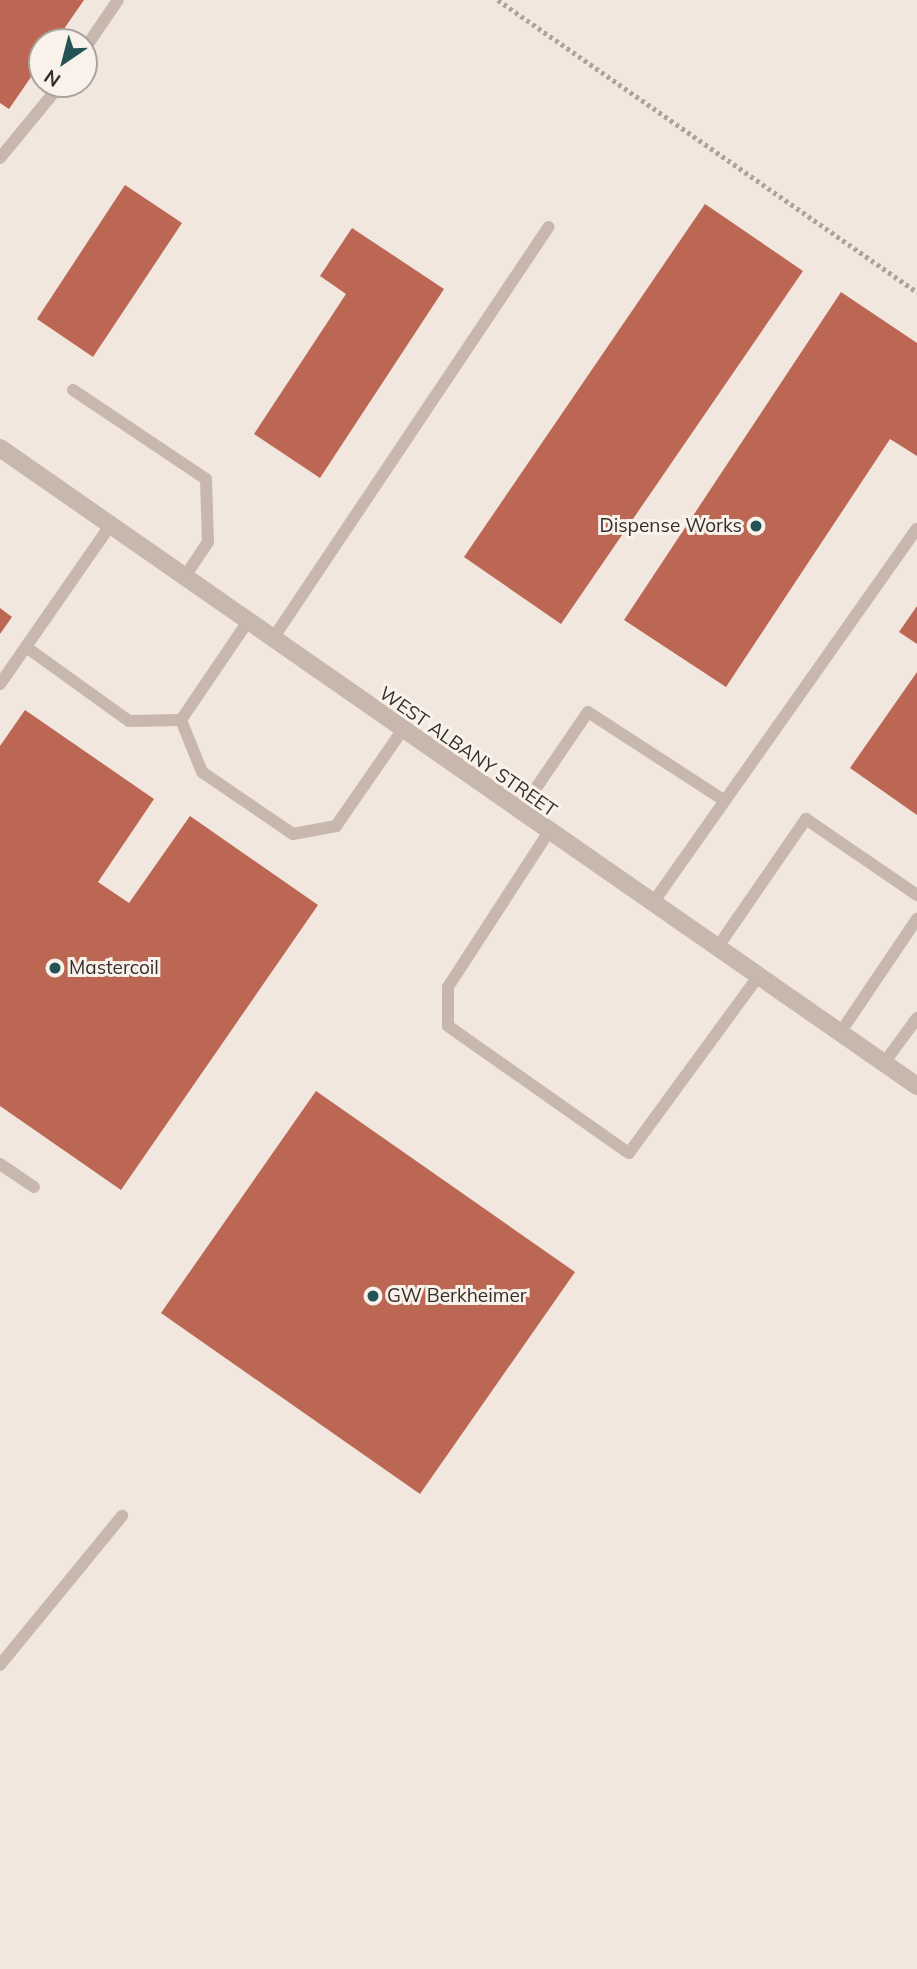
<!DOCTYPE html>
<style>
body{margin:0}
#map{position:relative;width:917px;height:1969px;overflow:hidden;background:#f1e7df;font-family:Mulish,sans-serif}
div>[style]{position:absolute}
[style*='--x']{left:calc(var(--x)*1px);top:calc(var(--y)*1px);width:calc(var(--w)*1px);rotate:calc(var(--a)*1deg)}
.building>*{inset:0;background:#bb6753}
.path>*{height:4.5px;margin-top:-2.25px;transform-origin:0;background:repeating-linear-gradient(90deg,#b3a196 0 3.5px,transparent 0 7px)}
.service>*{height:12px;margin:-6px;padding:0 6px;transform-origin:6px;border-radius:6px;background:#c8b7ac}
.minor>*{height:18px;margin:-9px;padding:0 9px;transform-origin:9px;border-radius:9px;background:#c8b7ac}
.dots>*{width:19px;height:19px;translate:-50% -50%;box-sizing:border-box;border:4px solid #f8f2eb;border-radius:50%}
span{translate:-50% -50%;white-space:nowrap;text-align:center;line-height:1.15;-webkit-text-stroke:6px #f8f2eb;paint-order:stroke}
.poi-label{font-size:19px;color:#362d2a}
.right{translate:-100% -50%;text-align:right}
.left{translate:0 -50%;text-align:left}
.street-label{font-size:19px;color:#362d2a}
.north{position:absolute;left:28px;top:28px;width:70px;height:70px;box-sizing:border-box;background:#f8f2eb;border:2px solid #aaa39e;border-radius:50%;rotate:215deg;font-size:19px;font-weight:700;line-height:28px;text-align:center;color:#362d2a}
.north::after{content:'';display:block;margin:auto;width:24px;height:32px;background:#235354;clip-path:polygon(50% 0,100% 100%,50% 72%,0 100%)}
</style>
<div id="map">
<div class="building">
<i style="clip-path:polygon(0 0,84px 0,55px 42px,42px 42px,42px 61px,9px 109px,0 103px)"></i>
<i style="clip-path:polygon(125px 185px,182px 223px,93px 357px,37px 319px)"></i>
<i style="clip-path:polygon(705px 204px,803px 271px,561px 624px,464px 557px)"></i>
<i style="clip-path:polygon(352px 228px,444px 289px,320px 478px,254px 434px,346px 294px,320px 276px)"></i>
<i style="clip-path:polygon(841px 292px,917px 343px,917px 456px,890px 439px,726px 687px,624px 620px)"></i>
<i style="clip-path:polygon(917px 606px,917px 644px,899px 632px)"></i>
<i style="clip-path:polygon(0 608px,12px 617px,0 634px)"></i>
<i style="clip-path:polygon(917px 672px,917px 815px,850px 768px)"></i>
<i style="clip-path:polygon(25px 710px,154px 799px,98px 882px,129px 903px,190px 816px,318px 905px,121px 1190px,0 1106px,0 746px)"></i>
<i style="clip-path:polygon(316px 1091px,575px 1272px,420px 1494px,161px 1313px)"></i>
</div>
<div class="path">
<i style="--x:498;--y:0;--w:511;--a:34.87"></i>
</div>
<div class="service">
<i style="--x:84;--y:50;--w:60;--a:-55.8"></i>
<i style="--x:0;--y:158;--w:96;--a:-50.5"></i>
<i style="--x:73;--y:390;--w:160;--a:33.8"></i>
<i style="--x:206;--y:479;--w:63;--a:88.2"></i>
<i style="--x:208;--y:542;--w:43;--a:123.7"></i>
<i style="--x:272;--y:640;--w:497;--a:-56.2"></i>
<i style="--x:26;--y:647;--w:127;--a:35.7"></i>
<i style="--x:129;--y:721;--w:52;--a:-1.1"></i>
<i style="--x:0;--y:684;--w:193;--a:-55.2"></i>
<i style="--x:181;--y:720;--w:56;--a:68"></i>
<i style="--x:202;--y:772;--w:110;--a:34.3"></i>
<i style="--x:293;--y:834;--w:44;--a:-10.5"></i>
<i style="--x:336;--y:826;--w:114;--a:-55.3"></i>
<i style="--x:181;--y:720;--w:117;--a:-55.8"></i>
<i style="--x:519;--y:813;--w:122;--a:-55.7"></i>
<i style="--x:588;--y:712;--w:163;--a:33"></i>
<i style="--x:548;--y:833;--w:184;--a:123"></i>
<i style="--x:448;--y:987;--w:39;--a:90"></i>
<i style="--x:448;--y:1026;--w:221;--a:35.1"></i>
<i style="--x:629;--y:1153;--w:218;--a:-53.8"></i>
<i style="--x:652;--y:904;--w:459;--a:-54.8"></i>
<i style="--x:717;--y:948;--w:157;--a:-55.4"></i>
<i style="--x:806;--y:819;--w:135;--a:34.4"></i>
<i style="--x:840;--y:1033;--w:138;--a:-56"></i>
<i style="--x:884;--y:1063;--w:56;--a:-53.7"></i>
<i style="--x:0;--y:1164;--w:41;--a:34.1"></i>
<i style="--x:0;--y:1665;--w:193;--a:-50.7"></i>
</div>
<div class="minor">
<i style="--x:0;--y:448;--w:1117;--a:34.83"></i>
</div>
<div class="dots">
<i style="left:756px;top:526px;background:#235354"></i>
<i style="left:55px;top:968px;background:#235354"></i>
<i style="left:373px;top:1296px;background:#235354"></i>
</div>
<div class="poi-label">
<span class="right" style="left:742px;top:526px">Dispense Works</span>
<span class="left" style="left:69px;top:968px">Mastercoil</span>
<span class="left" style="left:387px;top:1296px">GW Berkheimer</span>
</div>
<div class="street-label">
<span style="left:468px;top:752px;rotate:35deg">WEST ALBANY STREET</span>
</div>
<div class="north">N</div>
</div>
